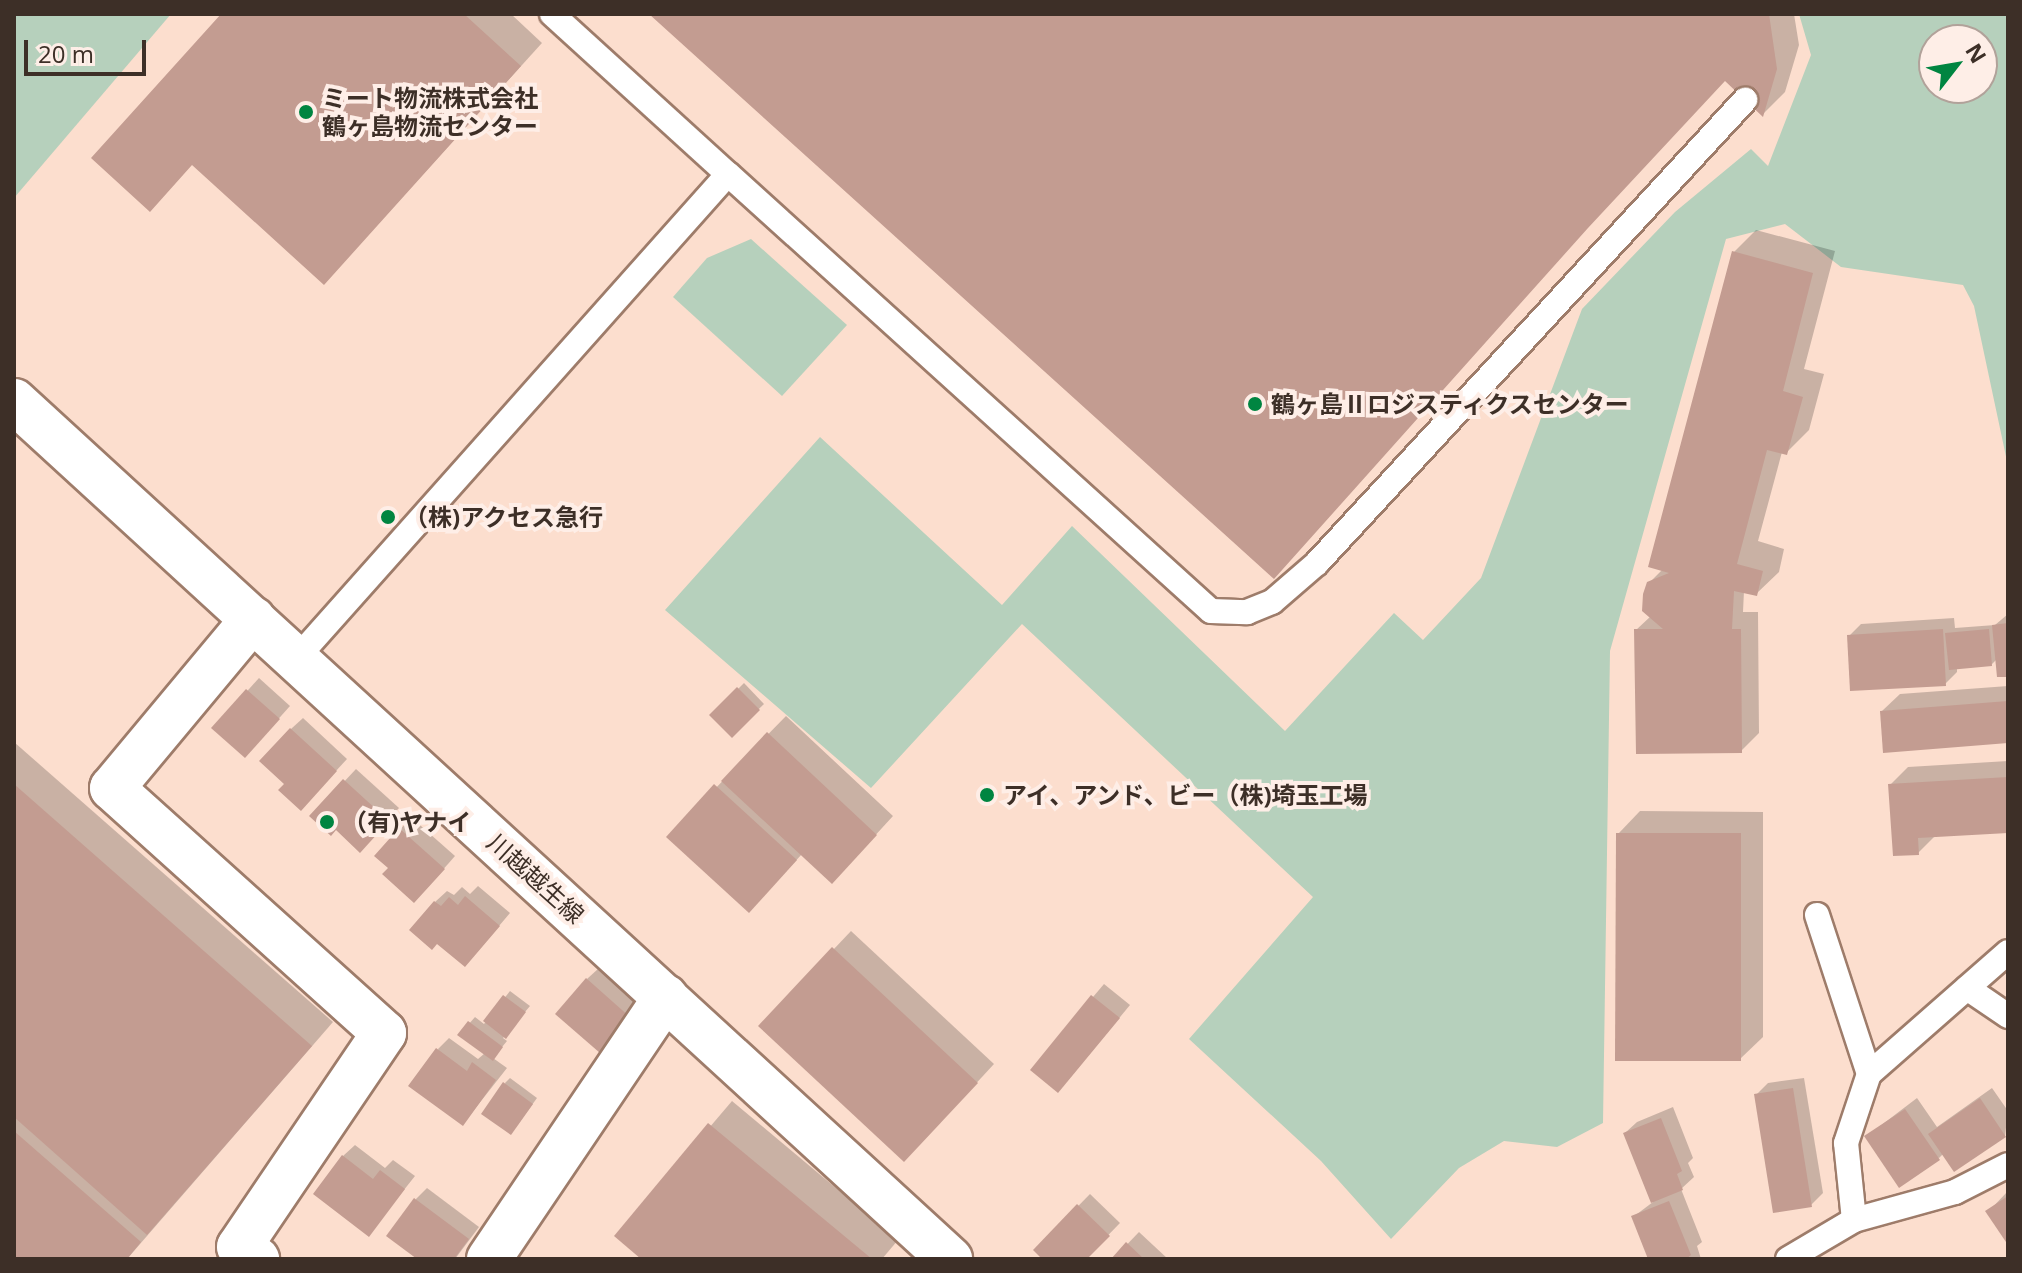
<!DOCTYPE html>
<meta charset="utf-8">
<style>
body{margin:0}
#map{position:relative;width:2022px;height:1273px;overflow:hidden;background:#fcdece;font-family:"Open Sans","Noto Sans JP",sans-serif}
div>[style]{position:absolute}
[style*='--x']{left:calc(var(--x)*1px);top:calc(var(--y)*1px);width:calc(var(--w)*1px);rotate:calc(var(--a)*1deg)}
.green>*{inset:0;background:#b6d0bc}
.shadow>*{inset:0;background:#0003}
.building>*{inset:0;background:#c39c91}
.roads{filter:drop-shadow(2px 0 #9e7c6a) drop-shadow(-2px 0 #9e7c6a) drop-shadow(0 2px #9e7c6a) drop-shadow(0 -2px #9e7c6a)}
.service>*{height:24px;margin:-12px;padding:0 12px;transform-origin:12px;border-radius:12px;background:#fff}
.minor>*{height:44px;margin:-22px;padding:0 22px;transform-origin:22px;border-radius:22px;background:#fff}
.secondary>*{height:44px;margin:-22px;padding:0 22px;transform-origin:22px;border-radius:22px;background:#fff}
.dots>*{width:22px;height:22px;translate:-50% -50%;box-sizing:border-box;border:4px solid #feeee7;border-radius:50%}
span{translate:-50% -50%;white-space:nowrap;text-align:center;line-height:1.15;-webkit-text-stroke:8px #feeee7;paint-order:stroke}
.poi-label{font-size:24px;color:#3d2f27;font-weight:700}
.left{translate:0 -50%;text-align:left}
.street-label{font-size:24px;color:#3d2f27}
.frame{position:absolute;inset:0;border:16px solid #3d2f27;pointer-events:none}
.north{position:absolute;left:1918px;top:24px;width:80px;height:80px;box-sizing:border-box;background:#feeee7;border:2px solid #b1a29a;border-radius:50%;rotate:59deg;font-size:22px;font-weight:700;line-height:32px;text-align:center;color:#3d2f27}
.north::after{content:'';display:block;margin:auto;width:28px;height:36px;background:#008541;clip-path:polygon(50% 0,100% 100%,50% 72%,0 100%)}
.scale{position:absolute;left:24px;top:40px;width:122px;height:36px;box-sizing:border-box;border:4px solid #3d2f27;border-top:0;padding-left:10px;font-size:24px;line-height:28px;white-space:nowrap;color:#3d2f27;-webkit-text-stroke:6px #feeee7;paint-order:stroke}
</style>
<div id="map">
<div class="green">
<i style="clip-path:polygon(14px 14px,171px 14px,14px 198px)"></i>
<i style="clip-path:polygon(evenodd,1799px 14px,2008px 14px,2008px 466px,1974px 306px,1963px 285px,1841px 267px,1785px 224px,1726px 239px,1610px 651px,1603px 1123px,1557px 1147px,1504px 1141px,1459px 1168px,1391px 1239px,1321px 1161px,1189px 1039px,1313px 897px,1022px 624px,871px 788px,665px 610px,820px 437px,1002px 605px,1072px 526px,1285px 731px,1394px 613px,1423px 640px,1481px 578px,1582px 309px,1675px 212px,1751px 149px,1768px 166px,1811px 55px,1799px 14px,1982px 40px,1982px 88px,1934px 88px,1934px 40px,1982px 40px)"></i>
<i style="clip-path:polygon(751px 239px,847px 325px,782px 396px,673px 297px,707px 258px)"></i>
</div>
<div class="shadow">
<i style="clip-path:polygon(223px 14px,511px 14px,542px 43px,346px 259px)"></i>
<i style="clip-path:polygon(652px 14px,1794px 14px,1799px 45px,1785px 92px,1763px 114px,1726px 79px)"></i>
<i style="clip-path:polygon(1756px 230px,1835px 251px,1804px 369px,1824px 374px,1809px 430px,1786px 453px,1782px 452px,1758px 541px,1784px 549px,1779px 572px,1756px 594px,1744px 591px,1743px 612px,1758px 612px,1759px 733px,1741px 751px,1636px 630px,1651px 616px,1649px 583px,1663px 569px,1734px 252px)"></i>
<i style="clip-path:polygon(2008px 614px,2008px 675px,1997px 659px,1991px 665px,1957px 668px,1957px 672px,1945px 684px,1849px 636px,1861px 624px,1954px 618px,1955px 628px,1995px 625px)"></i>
<i style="clip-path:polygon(259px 678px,290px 706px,256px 744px,214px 728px)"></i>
<i style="clip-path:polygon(744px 683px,764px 704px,732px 735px,712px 715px)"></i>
<i style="clip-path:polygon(2008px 686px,2008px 741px,1882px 711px,1900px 694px)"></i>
<i style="clip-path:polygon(786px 716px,893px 816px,849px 864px,802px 854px,766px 893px,669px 836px)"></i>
<i style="clip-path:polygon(303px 718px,347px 759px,312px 797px,287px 784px,291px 729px)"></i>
<i style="clip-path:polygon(14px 742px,333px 1022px,127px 1259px,14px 1259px)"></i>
<i style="clip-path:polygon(2008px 761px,2008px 831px,1936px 835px,1918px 853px,1890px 785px,1908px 767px)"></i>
<i style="clip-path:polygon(356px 769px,399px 808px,371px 838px,312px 816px)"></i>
<i style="clip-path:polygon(1640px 811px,1763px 812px,1763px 1037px,1740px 1059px,1618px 834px)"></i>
<i style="clip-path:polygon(412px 818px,455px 856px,426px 889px,391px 867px,400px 829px)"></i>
<i style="clip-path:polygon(478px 886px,510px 913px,477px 952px,435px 902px,447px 891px,454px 895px,462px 887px,470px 894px)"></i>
<i style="clip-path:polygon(851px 931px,994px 1064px,922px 1142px,761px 1026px)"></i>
<i style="clip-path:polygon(599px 968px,641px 1005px,612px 1039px,587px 979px)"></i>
<i style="clip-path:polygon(1104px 984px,1130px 1005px,1069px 1079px,1032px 1069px)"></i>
<i style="clip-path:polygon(510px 991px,530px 1006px,503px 1038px,507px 1041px,493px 1058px,507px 1068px,463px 1124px,438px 1049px,449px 1038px,478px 1059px,485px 1053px,460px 1034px,475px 1017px,484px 1024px)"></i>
<i style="clip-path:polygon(510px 1078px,537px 1098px,516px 1127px,505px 1083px)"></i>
<i style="clip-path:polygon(1804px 1078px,1823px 1193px,1811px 1205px,1756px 1095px,1768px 1083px)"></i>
<i style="clip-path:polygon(1992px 1088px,2008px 1111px,2005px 1136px,1944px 1153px,1939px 1158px,1867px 1136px,1917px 1098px,1937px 1127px)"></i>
<i style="clip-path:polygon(732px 1101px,898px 1240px,882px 1259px,645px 1259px,617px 1236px)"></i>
<i style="clip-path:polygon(1673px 1107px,1693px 1158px,1688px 1163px,1694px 1177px,1681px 1189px,1702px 1242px,1697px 1246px,1701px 1259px,1650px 1259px,1633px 1217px,1653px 1202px,1625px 1133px,1637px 1122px)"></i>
<i style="clip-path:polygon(355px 1145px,385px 1168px,393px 1160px,415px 1176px,369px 1234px,343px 1156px)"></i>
<i style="clip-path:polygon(427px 1188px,479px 1227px,455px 1259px,420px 1259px,416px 1199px)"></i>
<i style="clip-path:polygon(2008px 1191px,2008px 1242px,1988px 1212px)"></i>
<i style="clip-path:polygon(1090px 1194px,1120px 1223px,1085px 1259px,1044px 1259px,1035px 1250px)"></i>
<i style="clip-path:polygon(1139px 1232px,1168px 1259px,1113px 1259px)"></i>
</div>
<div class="building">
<i style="clip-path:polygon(221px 14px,464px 14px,521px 66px,324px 285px,192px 165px,150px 212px,91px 158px)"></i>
<i style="clip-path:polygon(649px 14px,1769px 14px,1777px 69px,1763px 117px,1725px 81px,1588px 228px,1274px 579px)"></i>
<i style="clip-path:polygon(1732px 251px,1813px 273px,1783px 391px,1803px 397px,1787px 455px,1767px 450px,1737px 564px,1763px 571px,1757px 596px,1734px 591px,1732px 629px,1741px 629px,1742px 753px,1636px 754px,1634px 629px,1663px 629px,1642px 611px,1643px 594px,1647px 582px,1669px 573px,1648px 567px)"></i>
<i style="clip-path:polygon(2008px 623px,2008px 677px,1997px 677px,1992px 625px)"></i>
<i style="clip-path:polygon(1943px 629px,1946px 686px,1850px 691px,1847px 635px)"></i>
<i style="clip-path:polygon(1989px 629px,1992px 666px,1949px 670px,1945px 633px)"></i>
<i style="clip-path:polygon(737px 687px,760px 710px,732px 738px,709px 715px)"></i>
<i style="clip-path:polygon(246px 689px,280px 719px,245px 758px,211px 728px)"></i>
<i style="clip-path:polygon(2008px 701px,2008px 743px,1883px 753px,1880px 711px)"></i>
<i style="clip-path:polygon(290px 728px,337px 771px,301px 811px,278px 790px,284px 784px,259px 761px)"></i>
<i style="clip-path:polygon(767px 732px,877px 835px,832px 884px,721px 781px)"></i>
<i style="clip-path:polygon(2008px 777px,2008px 833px,1918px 838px,1919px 855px,1893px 856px,1888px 784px)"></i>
<i style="clip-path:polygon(343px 779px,389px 821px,360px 853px,336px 830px,331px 836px,309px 816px)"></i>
<i style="clip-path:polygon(14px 784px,312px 1046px,147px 1235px,14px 1117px)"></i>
<i style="clip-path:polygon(714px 784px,797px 860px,749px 913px,666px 837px)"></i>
<i style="clip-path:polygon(399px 828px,445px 869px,414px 903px,382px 874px,388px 868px,374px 856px)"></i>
<i style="clip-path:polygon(1616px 833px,1741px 833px,1741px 1061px,1615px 1061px)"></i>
<i style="clip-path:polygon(465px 896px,500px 926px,465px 967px,437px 944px,432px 950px,409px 930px,434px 901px,441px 906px,449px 897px,458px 905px)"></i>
<i style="clip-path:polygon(832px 947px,978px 1083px,904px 1162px,758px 1026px)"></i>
<i style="clip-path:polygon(586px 978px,631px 1018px,600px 1053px,555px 1014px)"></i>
<i style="clip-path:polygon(503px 995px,526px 1012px,506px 1039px,483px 1021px)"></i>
<i style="clip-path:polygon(1091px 995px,1120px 1018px,1058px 1093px,1030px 1070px)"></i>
<i style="clip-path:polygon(468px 1021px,503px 1047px,493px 1061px,457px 1035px)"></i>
<i style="clip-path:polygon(436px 1048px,467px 1071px,472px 1062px,496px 1080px,463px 1126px,408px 1086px)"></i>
<i style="clip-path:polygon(503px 1082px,533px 1104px,511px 1135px,481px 1114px)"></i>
<i style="clip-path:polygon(1793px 1088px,1812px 1207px,1773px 1213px,1754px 1094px)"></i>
<i style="clip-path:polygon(1980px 1098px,2006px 1137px,1954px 1172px,1928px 1134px)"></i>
<i style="clip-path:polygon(1905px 1109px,1940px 1160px,1899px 1188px,1864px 1136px)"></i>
<i style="clip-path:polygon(1661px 1118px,1682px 1171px,1677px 1174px,1683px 1190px,1651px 1203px,1623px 1133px)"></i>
<i style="clip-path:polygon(708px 1123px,872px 1259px,641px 1259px,614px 1236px)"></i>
<i style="clip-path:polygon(14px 1131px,141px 1242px,127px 1259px,14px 1259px)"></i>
<i style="clip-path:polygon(342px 1155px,373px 1179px,380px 1170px,405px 1189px,369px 1237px,313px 1194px)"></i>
<i style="clip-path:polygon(2008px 1196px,2008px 1245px,1985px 1211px)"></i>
<i style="clip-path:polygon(414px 1198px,469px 1239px,454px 1259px,417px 1259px,386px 1236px)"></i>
<i style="clip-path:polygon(1669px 1201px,1691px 1255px,1686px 1259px,1648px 1259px,1631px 1216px)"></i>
<i style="clip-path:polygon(1077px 1204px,1110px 1236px,1087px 1259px,1042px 1259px,1033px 1250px)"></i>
<i style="clip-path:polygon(1126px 1242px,1144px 1259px,1111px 1259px)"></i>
</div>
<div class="roads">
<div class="service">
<i style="--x:552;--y:14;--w:238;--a:42.3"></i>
<i style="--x:296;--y:659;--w:649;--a:-48.31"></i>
<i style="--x:728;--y:174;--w:651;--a:42.14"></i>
<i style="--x:1211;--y:611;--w:36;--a:2"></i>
<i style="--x:1247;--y:612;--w:27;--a:-22"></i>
<i style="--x:1272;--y:602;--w:60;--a:-40.9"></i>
<i style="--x:1317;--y:563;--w:631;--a:-47.25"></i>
<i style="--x:1817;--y:915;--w:167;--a:71.9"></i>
<i style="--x:1967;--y:988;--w:50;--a:34.3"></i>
<i style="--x:1854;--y:1220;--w:77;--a:-95.9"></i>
<i style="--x:1846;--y:1143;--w:73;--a:-71.6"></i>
<i style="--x:1869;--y:1074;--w:185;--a:-41.3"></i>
<i style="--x:1788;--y:1259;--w:77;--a:-30.6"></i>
<i style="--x:1854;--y:1220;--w:105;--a:-15.5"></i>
<i style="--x:1955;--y:1192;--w:59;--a:-27"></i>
</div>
<div class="minor">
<i style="--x:253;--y:619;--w:220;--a:129.8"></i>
<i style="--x:112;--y:788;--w:366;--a:42"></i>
<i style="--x:384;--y:1033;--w:258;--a:124.1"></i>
<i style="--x:239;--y:1247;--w:22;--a:34"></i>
<i style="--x:489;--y:1259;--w:316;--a:-56"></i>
</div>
<div class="secondary">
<i style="--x:14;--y:401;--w:1270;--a:42.51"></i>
</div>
</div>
<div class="dots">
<i style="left:306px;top:112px;background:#008541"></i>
<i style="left:1255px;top:404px;background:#008541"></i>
<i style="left:388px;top:517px;background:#008541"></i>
<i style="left:987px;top:795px;background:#008541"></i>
<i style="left:327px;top:822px;background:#008541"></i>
</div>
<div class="poi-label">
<span class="left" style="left:322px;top:112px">ミート物流株式会社<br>鶴ヶ島物流センター</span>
<span class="left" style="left:1271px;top:404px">鶴ヶ島Ⅱロジスティクスセンター</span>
<span class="left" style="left:404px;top:517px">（株)アクセス急行</span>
<span class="left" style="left:1003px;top:795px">アイ、アンド、ビー（株)埼玉工場</span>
<span class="left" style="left:343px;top:822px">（有)ヤナイ</span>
</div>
<div class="street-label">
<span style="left:536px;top:878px;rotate:42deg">川越越生線</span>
</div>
<div class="frame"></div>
<div class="north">N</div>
<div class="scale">20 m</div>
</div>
